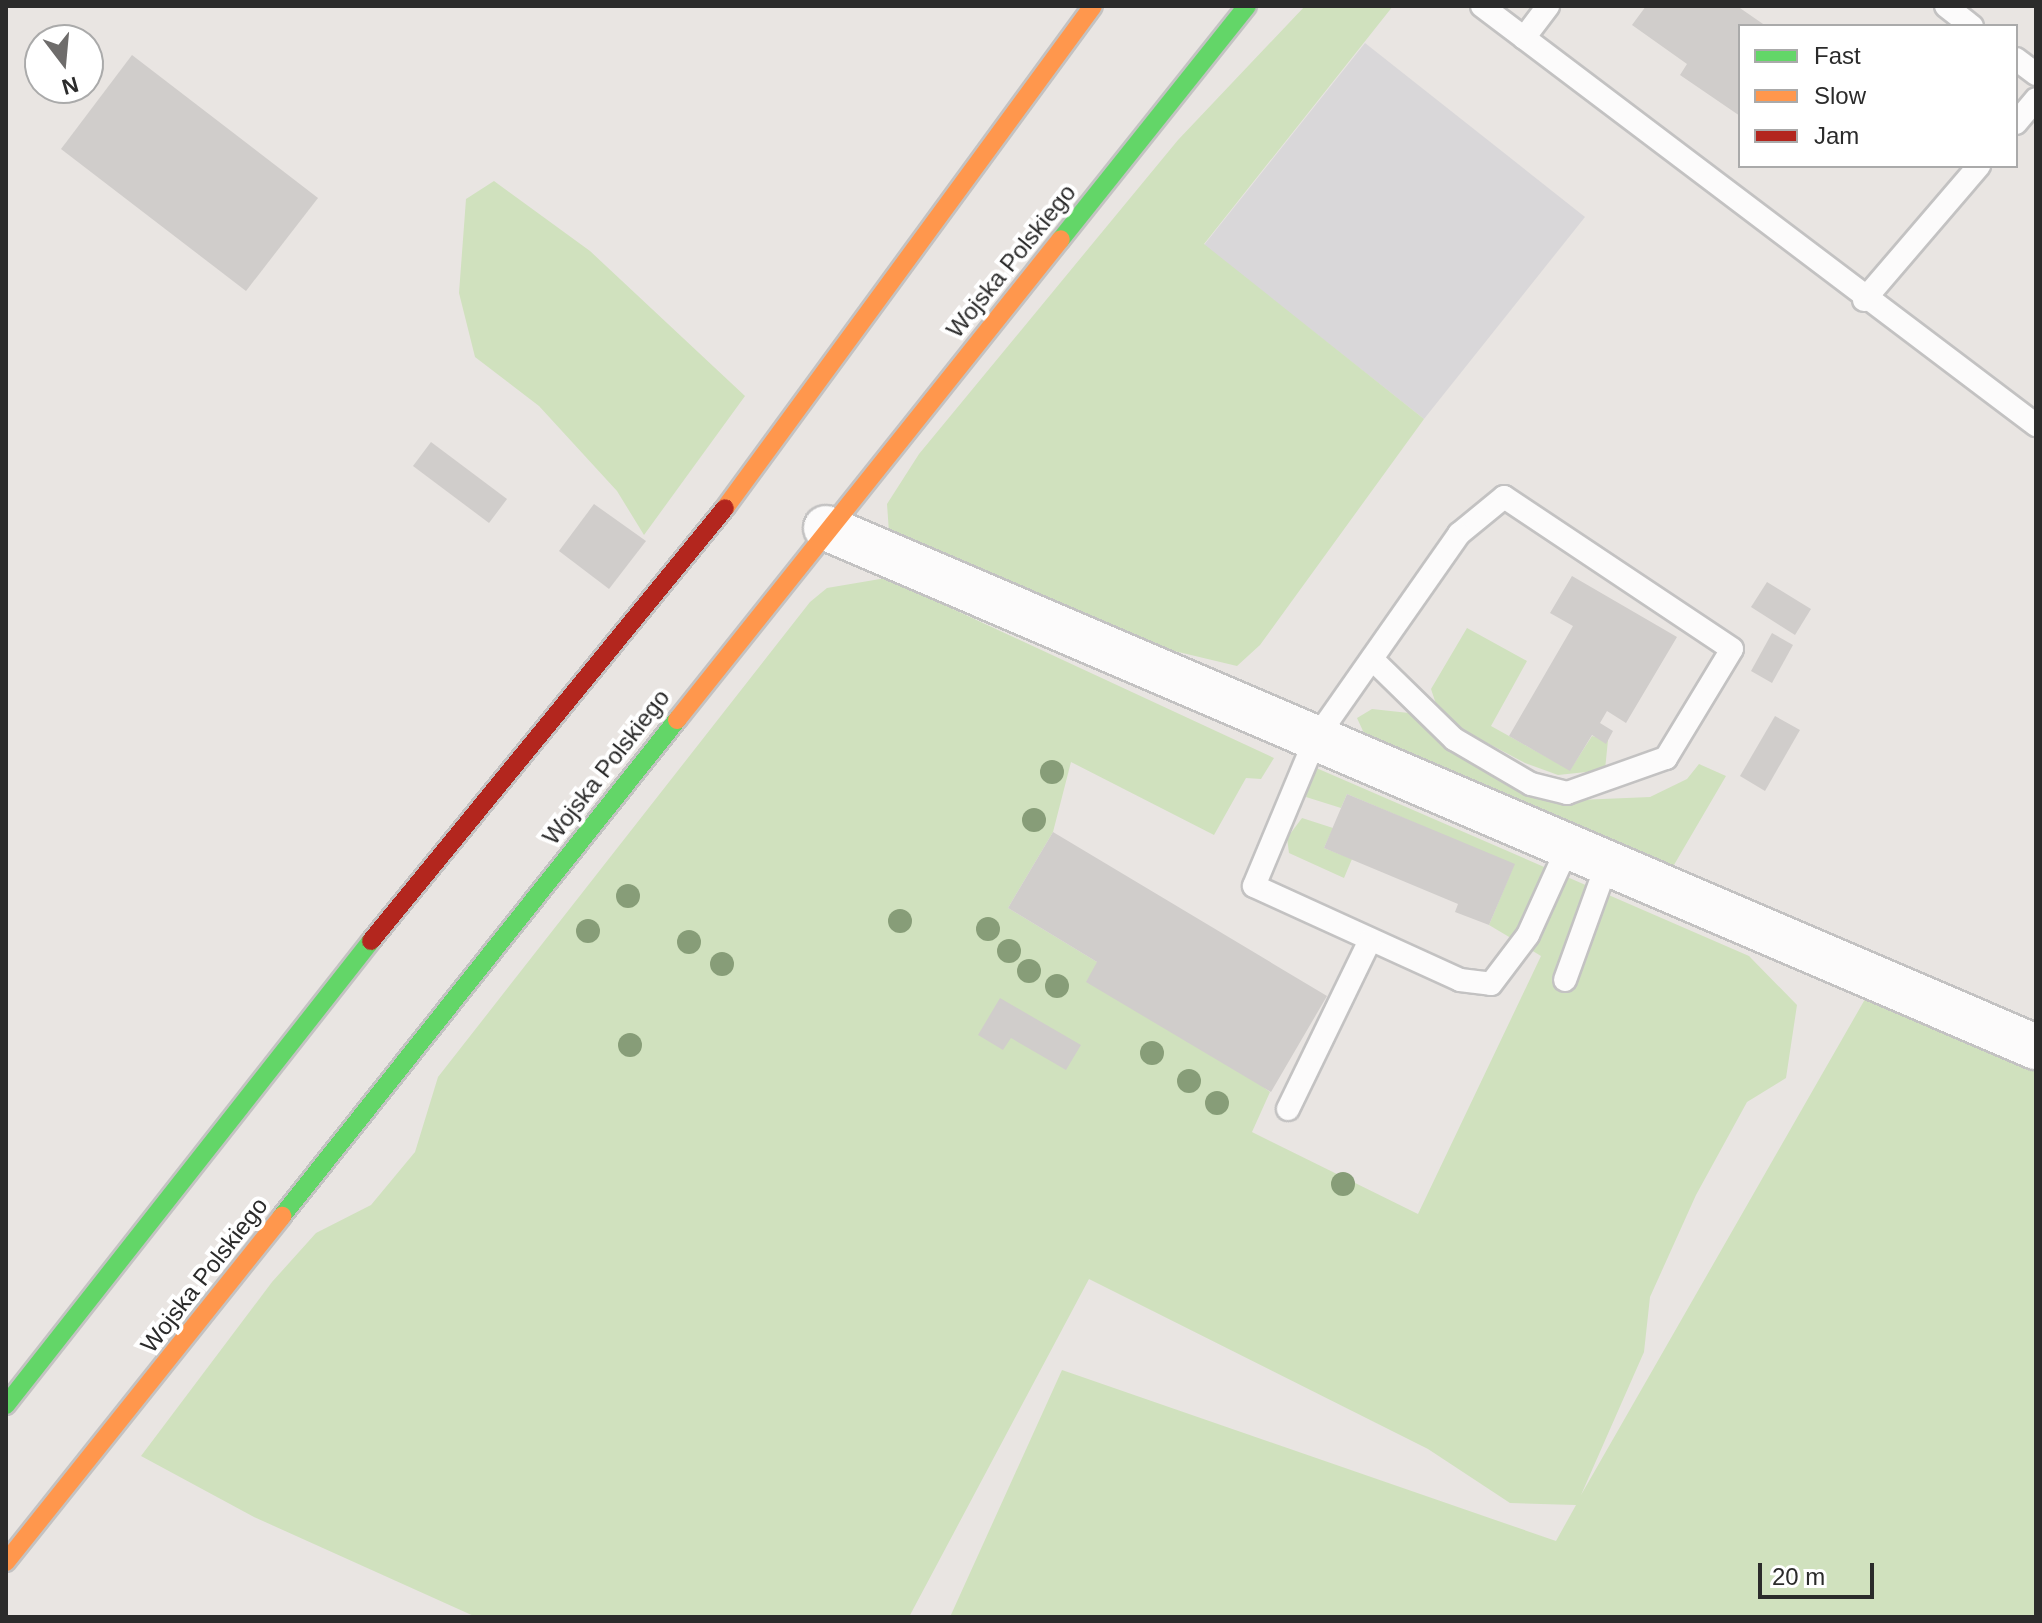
<!DOCTYPE html>
<style>
body{margin:0}
#map{position:relative;width:2042px;height:1623px;overflow:hidden;background:#e9e5e2;font-family:Helvetica,sans-serif}
div>[style]{position:absolute}
[style*='--x']{left:calc(var(--x)*1px);top:calc(var(--y)*1px);width:calc(var(--w)*1px);rotate:calc(var(--a)*1deg)}
.industrial>*{inset:0;background:#d9d7d9}
.green>*{inset:0;background:#d0e1be}
.building>*{inset:0;background:#d0cdcb}
.roads{filter:drop-shadow(2px 0 #c3c2c2) drop-shadow(-2px 0 #c3c2c2) drop-shadow(0 2px #c3c2c2) drop-shadow(0 -2px #c3c2c2)}
.lane>*{height:22px;margin:-11px;padding:0 11px;transform-origin:11px;border-radius:11px;background:#fcfbfb}
.street>*{height:44px;margin:-22px;padding:0 22px;transform-origin:22px;border-radius:22px;background:#fcfbfb}
.fast>*{height:18px;margin:-9px;padding:0 9px;transform-origin:9px;border-radius:9px;background:#63d668}
.slow>*{height:18px;margin:-9px;padding:0 9px;transform-origin:9px;border-radius:9px;background:#ff974d}
.jam>*{height:18px;margin:-9px;padding:0 9px;transform-origin:9px;border-radius:9px;background:#b3261e}
.trees>*{width:24px;height:24px;margin:-12px;border-radius:50%;background:#879d78}
span{translate:-50% -50%;white-space:nowrap;text-align:center;line-height:1.15;-webkit-text-stroke:8px #fff;paint-order:stroke}
.street-label{font-size:24px;color:#2b2b2b}
.frame{position:absolute;inset:0;border:8px solid #2b2b2b;pointer-events:none}
.legend{position:absolute;left:1738px;top:24px;width:280px;height:144px;box-sizing:border-box;background:#fff;border:2px solid #aaa;margin:0;padding:10px 14px;list-style:none;font-size:24px;color:#2b2b2b}
.legend li{display:flex;align-items:center;gap:16px;height:40px}
.legend b{width:40px;border:2px solid #aaa}
.north{position:absolute;left:24px;top:24px;width:80px;height:80px;box-sizing:border-box;background:#fff;border:2px solid #aaa;border-radius:50%;rotate:164deg;font-size:22px;font-weight:700;line-height:32px;text-align:center;color:#2b2b2b}
.north::after{content:'';display:block;margin:auto;width:28px;height:36px;background:#6e6c6b;clip-path:polygon(50% 0,100% 100%,50% 72%,0 100%)}
.scale{position:absolute;left:1758px;top:1563px;width:116px;height:36px;box-sizing:border-box;border:4px solid #2b2b2b;border-top:0;padding-left:10px;font-size:24px;line-height:28px;white-space:nowrap;color:#2b2b2b;-webkit-text-stroke:6px #fff;paint-order:stroke}
</style>
<div id="map">
<div class="industrial">
<i style="clip-path:polygon(1365px 43px,1585px 217px,1424px 419px,1204px 245px)"></i>
</div>
<div class="green">
<i style="clip-path:polygon(1305px 6px,1393px 6px,1204px 244px,1424px 419px,1260px 645px,1237px 666px,1103px 634px,889px 532px,887px 504px,919px 454px,1178px 140px)"></i>
<i style="clip-path:polygon(494px 181px,590px 251px,745px 396px,644px 535px,617px 491px,539px 406px,475px 357px,459px 293px,466px 199px)"></i>
<i style="clip-path:polygon(886px 578px,1274px 758px,1261px 779px,1246px 778px,1214px 835px,1071px 762px,1053px 832px,1008px 908px,1097px 962px,1270px 1092px,1252px 1132px,1418px 1214px,1541px 956px,1489px 925px,1514px 865px,1347px 794px,1341px 808px,1306px 797px,1314px 767px,1749px 956px,1797px 1005px,1786px 1078px,1747px 1102px,1696px 1195px,1650px 1297px,1644px 1352px,1581px 1495px,1876px 980px,2036px 1048px,2036px 1617px,950px 1617px,1062px 1370px,1556px 1541px,1576px 1505px,1510px 1503px,1428px 1449px,1089px 1279px,909px 1617px,476px 1617px,254px 1517px,141px 1456px,272px 1282px,316px 1233px,371px 1205px,415px 1152px,438px 1077px,810px 602px,827px 588px)"></i>
<i style="clip-path:polygon(1467px 628px,1527px 661px,1491px 726px,1570px 770px,1592px 736px,1608px 740px,1605px 770px,1558px 775px,1525px 763px,1461px 729px,1437px 707px,1431px 689px)"></i>
<i style="clip-path:polygon(1372px 709px,1409px 713px,1467px 760px,1555px 801px,1650px 797px,1687px 779px,1699px 764px,1726px 776px,1671px 870px,1369px 744px,1357px 718px)"></i>
<i style="clip-path:polygon(1302px 818px,1333px 828px,1324px 848px,1352px 859px,1344px 878px,1289px 853px,1287px 838px)"></i>
</div>
<div class="building">
<i style="clip-path:polygon(1646px 6px,1737px 6px,1766px 26px,1740px 26px,1740px 116px,1680px 75px,1687px 64px,1632px 25px)"></i>
<i style="clip-path:polygon(132px 55px,318px 198px,246px 291px,61px 149px)"></i>
<i style="clip-path:polygon(431px 442px,507px 499px,489px 523px,413px 466px)"></i>
<i style="clip-path:polygon(594px 504px,646px 541px,609px 589px,559px 551px)"></i>
<i style="clip-path:polygon(1572px 576px,1677px 637px,1626px 723px,1607px 711px,1600px 723px,1613px 731px,1606px 744px,1592px 735px,1570px 771px,1509px 736px,1573px 626px,1550px 613px)"></i>
<i style="clip-path:polygon(1767px 582px,1811px 609px,1795px 635px,1751px 607px)"></i>
<i style="clip-path:polygon(1772px 633px,1793px 645px,1772px 683px,1751px 671px)"></i>
<i style="clip-path:polygon(1775px 716px,1800px 730px,1765px 791px,1740px 776px)"></i>
<i style="clip-path:polygon(1347px 794px,1515px 864px,1489px 925px,1455px 912px,1458px 904px,1324px 848px)"></i>
<i style="clip-path:polygon(1053px 832px,1327px 996px,1271px 1092px,1086px 982px,1097px 962px,1008px 908px)"></i>
<i style="clip-path:polygon(1000px 998px,1081px 1045px,1066px 1070px,1011px 1038px,1003px 1050px,978px 1035px)"></i>
</div>
<div class="roads">
<div class="lane">
<i style="--x:1482;--y:6;--w:695;--a:37.1"></i>
<i style="--x:1946;--y:6;--w:33;--a:38"></i>
<i style="--x:1524;--y:38;--w:40;--a:-53"></i>
<i style="--x:2016;--y:59;--w:25;--a:37"></i>
<i style="--x:2016;--y:123;--w:31;--a:-50"></i>
<i style="--x:1864;--y:300;--w:177;--a:-49.4"></i>
<i style="--x:1372;--y:659;--w:115;--a:44.3"></i>
<i style="--x:1454;--y:739;--w:89;--a:30.3"></i>
<i style="--x:1531;--y:784;--w:37;--a:14"></i>
<i style="--x:1567;--y:793;--w:105;--a:-19.5"></i>
<i style="--x:1666;--y:758;--w:127;--a:-58.8"></i>
<i style="--x:1732;--y:649;--w:274;--a:-146.3"></i>
<i style="--x:1504;--y:497;--w:58;--a:140.6"></i>
<i style="--x:1459;--y:534;--w:251;--a:125"></i>
<i style="--x:1315;--y:740;--w:158;--a:112.7"></i>
<i style="--x:1254;--y:886;--w:226;--a:24.5"></i>
<i style="--x:1460;--y:980;--w:31;--a:7"></i>
<i style="--x:1491;--y:984;--w:61;--a:-52.9"></i>
<i style="--x:1528;--y:935;--w:97;--a:-65.6"></i>
<i style="--x:1565;--y:980;--w:123;--a:-70.1"></i>
<i style="--x:1288;--y:1109;--w:188;--a:-64.1"></i>
</div>
<div class="street">
<i style="--x:826;--y:528;--w:1317;--a:23.22"></i>
</div>
<div class="fast">
<i style="--x:1061;--y:239;--w:298;--a:-51.4"></i>
<i style="--x:282;--y:1216;--w:634;--a:-51.47"></i>
<i style="--x:6;--y:1405;--w:590;--a:-51.81"></i>
</div>
<div class="slow">
<i style="--x:725;--y:508;--w:622;--a:-53.76"></i>
<i style="--x:677;--y:720;--w:615;--a:-51.4"></i>
<i style="--x:6;--y:1562;--w:443;--a:-51.4"></i>
</div>
<div class="jam">
<i style="--x:371;--y:941;--w:559;--a:-50.73"></i>
</div>
</div>
<div class="trees">
<i style="left:1052px;top:772px"></i>
<i style="left:1034px;top:820px"></i>
<i style="left:628px;top:896px"></i>
<i style="left:900px;top:921px"></i>
<i style="left:988px;top:929px"></i>
<i style="left:588px;top:931px"></i>
<i style="left:689px;top:942px"></i>
<i style="left:1009px;top:951px"></i>
<i style="left:722px;top:964px"></i>
<i style="left:1029px;top:971px"></i>
<i style="left:1057px;top:986px"></i>
<i style="left:630px;top:1045px"></i>
<i style="left:1152px;top:1053px"></i>
<i style="left:1189px;top:1081px"></i>
<i style="left:1217px;top:1103px"></i>
<i style="left:1343px;top:1184px"></i>
</div>
<div class="street-label">
<span style="left:1011px;top:261px;rotate:-51deg">Wojska Polskiego</span>
<span style="left:606px;top:767px;rotate:-52deg">Wojska Polskiego</span>
<span style="left:204px;top:1275px;rotate:-52deg">Wojska Polskiego</span>
</div>
<div class="frame"></div>
<ul class="legend">
<li><b style="height:10px;background:#63d668"></b>Fast</li>
<li><b style="height:10px;background:#ff974d"></b>Slow</li>
<li><b style="height:10px;background:#b3261e"></b>Jam</li>
</ul>
<div class="north">N</div>
<div class="scale">20 m</div>
</div>
